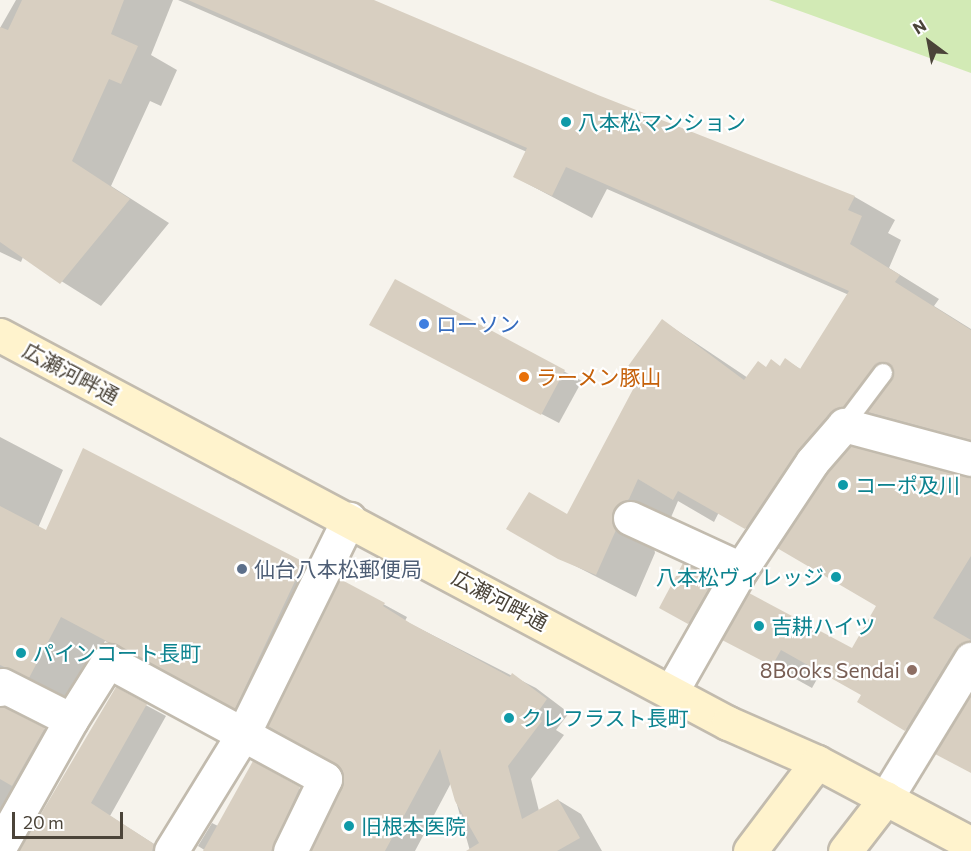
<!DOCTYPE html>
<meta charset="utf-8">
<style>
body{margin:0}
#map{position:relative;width:971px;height:851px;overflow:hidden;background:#f6f3ec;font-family:Commissioner,"Noto Sans JP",sans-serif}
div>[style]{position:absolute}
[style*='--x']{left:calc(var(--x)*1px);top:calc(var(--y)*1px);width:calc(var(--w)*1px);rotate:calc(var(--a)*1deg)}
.green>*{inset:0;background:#d2eab5}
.shadow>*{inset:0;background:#0003}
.building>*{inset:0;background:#d8cfc1}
.roads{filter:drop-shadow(2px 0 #c2bbae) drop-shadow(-2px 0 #c2bbae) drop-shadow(0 2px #c2bbae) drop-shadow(0 -2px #c2bbae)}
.lane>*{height:18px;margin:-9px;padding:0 9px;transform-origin:9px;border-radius:9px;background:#fff}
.street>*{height:33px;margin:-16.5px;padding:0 16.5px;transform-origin:16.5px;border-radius:16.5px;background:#fff}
.secondary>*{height:33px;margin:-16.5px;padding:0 16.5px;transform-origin:16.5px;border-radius:16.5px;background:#fff3cd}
.dots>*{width:16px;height:16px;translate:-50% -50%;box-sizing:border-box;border:3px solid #fff;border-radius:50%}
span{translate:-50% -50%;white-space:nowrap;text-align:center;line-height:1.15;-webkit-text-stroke:4.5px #fff;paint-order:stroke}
.culture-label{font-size:21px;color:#0d838f}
.left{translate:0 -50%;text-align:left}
.right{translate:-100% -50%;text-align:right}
.shop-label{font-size:21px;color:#366cbe}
.street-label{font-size:21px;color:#4b4439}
.food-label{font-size:21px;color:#c56008}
.service-label{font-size:21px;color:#4e5e75}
.education-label{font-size:21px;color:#785e54}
.north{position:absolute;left:899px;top:12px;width:60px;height:60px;-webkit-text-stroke:4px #fff;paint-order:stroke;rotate:328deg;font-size:16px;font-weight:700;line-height:24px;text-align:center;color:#4b4439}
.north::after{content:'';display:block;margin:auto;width:21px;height:27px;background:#4b4439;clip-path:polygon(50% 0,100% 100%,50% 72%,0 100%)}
.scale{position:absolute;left:12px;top:812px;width:111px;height:27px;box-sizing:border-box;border:3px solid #4b4439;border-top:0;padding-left:8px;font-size:18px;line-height:21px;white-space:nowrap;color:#4b4439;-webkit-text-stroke:4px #fff;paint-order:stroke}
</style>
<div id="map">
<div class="green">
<i style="clip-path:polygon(769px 0,971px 0,971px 73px,811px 15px)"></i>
</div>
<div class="shadow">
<i style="clip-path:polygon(16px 0,173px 0,151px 55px,177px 70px,161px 106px,150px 101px,111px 186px,169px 223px,101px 306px,23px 257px,21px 262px,0 252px,0 28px)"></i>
<i style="clip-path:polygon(178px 0,370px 0,598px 97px,855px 197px,895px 220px,888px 233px,901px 240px,889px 268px,939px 299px,934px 306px,971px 329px,971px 451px,870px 435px,858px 450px,971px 477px,971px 772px,940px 749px,859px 702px,863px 695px,821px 672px,812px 688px,724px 639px,853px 650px,878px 605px,719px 512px,714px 522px,678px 501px,669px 522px,652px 534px,655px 553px,636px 597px,548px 552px,641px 378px,663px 321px,748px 378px,767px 368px,781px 367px,786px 360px,802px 370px,849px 295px,607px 189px,592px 218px,515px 177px,527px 152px)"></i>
<i style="clip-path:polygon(395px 281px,582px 381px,559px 423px,388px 334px)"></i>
<i style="clip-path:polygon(0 437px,63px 470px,38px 528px,47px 532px,84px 450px,339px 586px,341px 581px,407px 617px,405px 621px,536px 688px,569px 713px,556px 730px,564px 735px,531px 779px,539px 811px,558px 800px,581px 814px,602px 851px,470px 851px,451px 783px,415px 851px,312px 851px,345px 777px,336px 763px,105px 641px,73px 701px,55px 692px,0 695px)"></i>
<i style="clip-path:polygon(714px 579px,733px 590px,709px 634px,680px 619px)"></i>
<i style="clip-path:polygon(116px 689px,166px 716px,110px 816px,165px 851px,21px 851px)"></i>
<i style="clip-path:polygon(0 720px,44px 729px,64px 740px,0 851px)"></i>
<i style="clip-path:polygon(253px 763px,322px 801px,301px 851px,206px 851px,198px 846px,212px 823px,218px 826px)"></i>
</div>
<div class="building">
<i style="clip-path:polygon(22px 0,124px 0,111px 34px,138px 46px,121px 84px,109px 79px,72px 161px,130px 199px,60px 284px,0 242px,0 27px,8px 30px)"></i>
<i style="clip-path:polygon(188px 0,374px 0,598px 95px,855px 196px,848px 210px,862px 216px,850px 244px,900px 275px,895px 282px,971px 330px,971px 440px,868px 412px,894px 375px,890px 364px,879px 362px,844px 407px,830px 413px,798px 450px,745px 529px,678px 491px,673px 500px,638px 479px,629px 499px,613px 511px,616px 530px,596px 575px,558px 559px,506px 529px,529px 492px,567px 514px,639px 378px,626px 369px,662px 319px,744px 380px,758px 361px,766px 367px,771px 359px,780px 366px,785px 358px,800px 369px,849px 291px,566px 167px,552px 196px,513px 177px,527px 148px)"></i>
<i style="clip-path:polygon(395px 279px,565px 370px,541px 415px,369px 325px)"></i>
<i style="clip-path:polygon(850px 446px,971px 477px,971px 556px,933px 618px,971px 640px,955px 649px,905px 731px,857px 702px,861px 695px,781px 650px,772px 666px,722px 640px,749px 593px,852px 648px,876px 606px,777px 548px,827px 473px)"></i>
<i style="clip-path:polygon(83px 448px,304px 562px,235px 709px,61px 617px,29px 678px,0 665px,0 506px,46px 530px)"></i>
<i style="clip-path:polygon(683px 563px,715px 578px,688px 624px,659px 608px)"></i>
<i style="clip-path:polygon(340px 579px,385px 603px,383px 606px,410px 623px,510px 677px,512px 673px,547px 699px,535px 716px,542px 721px,508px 766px,522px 819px,558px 799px,580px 838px,557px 851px,466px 851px,479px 843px,455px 801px,440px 749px,385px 851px,311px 851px,342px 787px,341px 769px,268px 726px)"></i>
<i style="clip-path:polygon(116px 687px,147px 704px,91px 803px,154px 844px,152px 851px,19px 851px)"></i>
<i style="clip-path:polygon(971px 695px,971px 773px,935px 754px)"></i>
<i style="clip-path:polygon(4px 707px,45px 728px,12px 786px,0 779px,0 708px)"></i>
<i style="clip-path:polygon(253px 761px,300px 787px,271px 851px,203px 851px)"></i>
</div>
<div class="roads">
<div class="lane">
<i style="--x:844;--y:425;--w:65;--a:-53.1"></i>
</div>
<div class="street">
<i style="--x:630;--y:518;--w:122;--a:24.7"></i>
<i style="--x:0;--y:689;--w:4;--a:-63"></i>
<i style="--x:2;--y:685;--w:77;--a:26.9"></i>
<i style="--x:71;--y:720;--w:70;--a:-57.9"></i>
<i style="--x:108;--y:661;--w:247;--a:28.5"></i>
<i style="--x:325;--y:779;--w:80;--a:115.9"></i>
<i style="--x:671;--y:692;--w:142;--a:-60.4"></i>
<i style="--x:741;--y:569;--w:128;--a:-56.4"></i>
<i style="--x:812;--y:462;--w:49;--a:-49.1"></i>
<i style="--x:844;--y:425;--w:131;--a:15"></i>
<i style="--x:886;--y:798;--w:163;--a:-58.6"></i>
<i style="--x:0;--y:846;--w:145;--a:-60.6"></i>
<i style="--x:171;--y:851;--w:137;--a:-58.4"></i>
<i style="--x:243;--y:734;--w:240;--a:-63.8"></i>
</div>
<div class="secondary">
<i style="--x:0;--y:335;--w:825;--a:28.06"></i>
<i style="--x:728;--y:723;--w:97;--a:23.7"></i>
<i style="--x:817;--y:762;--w:174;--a:28"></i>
<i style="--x:750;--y:851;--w:111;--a:-53"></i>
<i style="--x:845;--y:851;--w:67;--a:-52.3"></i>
</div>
</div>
<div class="dots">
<i style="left:566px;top:122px;background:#0f9aa8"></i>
<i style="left:424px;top:324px;background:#3f7fe0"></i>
<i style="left:524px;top:377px;background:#e8710a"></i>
<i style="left:843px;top:485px;background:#0f9aa8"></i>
<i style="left:242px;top:569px;background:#5c6f8a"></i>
<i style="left:836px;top:577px;background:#0f9aa8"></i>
<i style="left:759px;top:626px;background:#0f9aa8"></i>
<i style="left:21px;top:653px;background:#0f9aa8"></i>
<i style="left:912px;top:670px;background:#8d6e63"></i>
<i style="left:509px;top:718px;background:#0f9aa8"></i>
<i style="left:349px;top:826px;background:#0f9aa8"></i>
</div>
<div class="culture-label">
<span class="left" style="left:578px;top:122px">八本松マンション</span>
<span class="left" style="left:855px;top:485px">コーポ及川</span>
<span class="right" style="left:824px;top:577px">八本松ヴィレッジ</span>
<span class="left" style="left:771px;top:626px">吉耕ハイツ</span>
<span class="left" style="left:33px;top:653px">パインコート長町</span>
<span class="left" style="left:521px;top:718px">クレフラスト長町</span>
<span class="left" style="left:361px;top:826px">旧根本医院</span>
</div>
<div class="shop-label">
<span class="left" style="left:436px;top:324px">ローソン</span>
</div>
<div class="street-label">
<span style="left:71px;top:373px;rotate:28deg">広瀬河畔通</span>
<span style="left:500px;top:600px;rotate:28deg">広瀬河畔通</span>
</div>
<div class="food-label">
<span class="left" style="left:536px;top:377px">ラーメン豚山</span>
</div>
<div class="service-label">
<span class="left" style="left:254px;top:569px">仙台八本松郵便局</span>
</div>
<div class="education-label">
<span class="right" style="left:900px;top:670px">8Books Sendai</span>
</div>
<div class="north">N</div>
<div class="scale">20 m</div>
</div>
